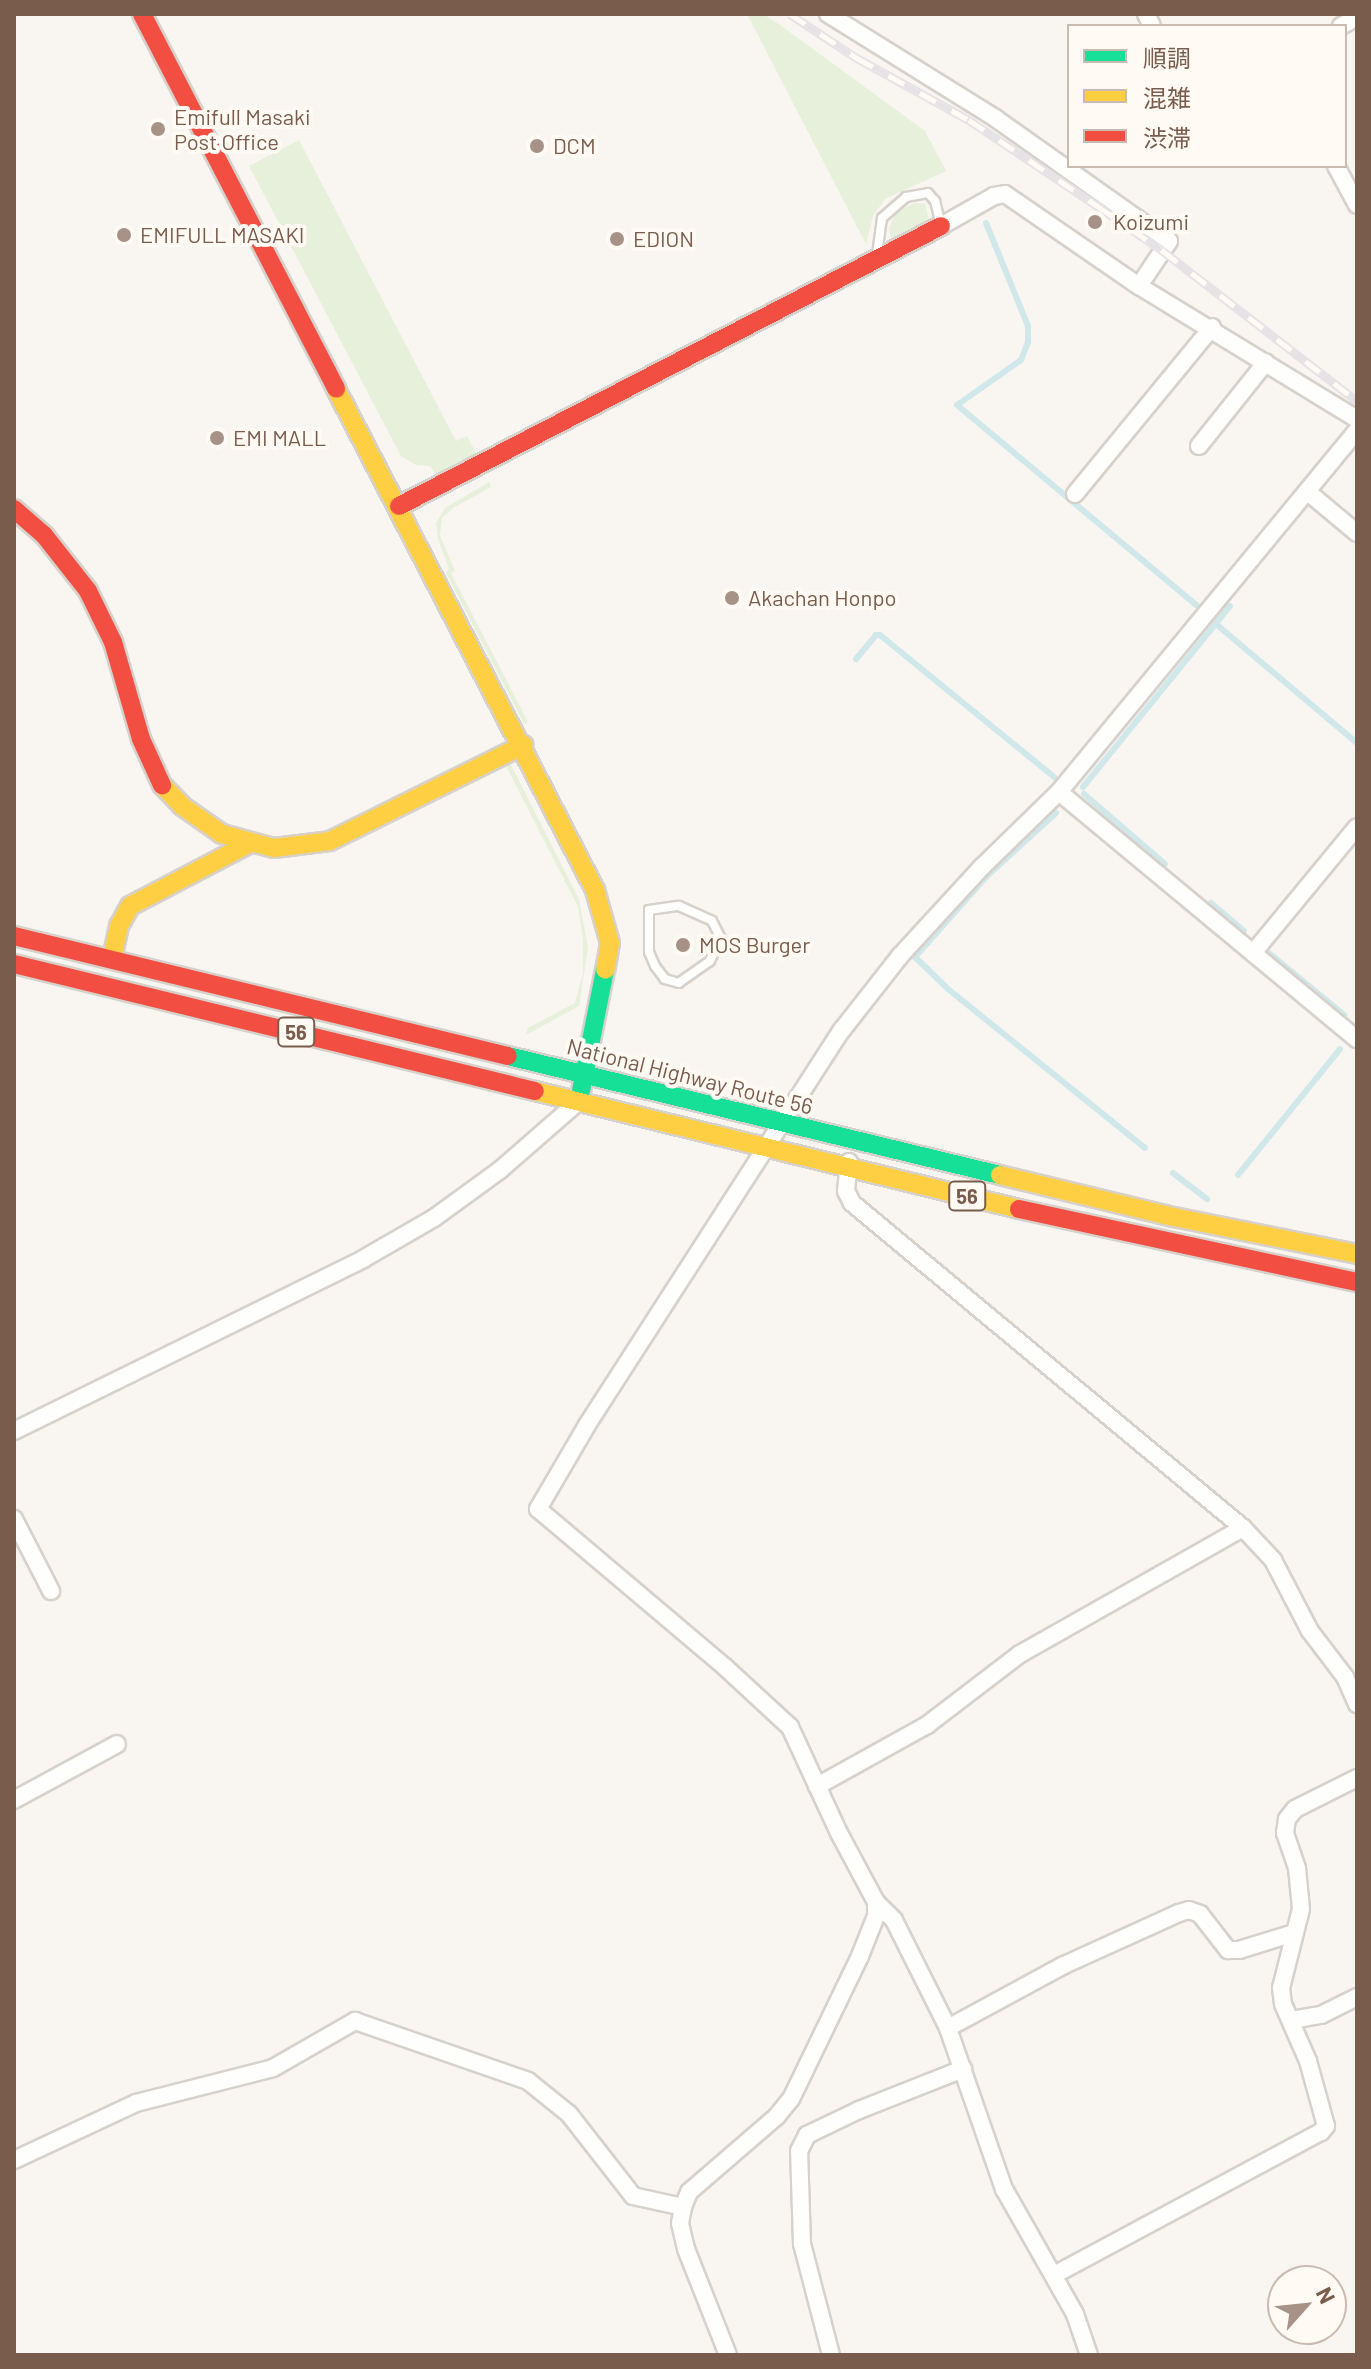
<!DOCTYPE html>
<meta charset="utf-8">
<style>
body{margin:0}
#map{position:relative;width:1371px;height:2369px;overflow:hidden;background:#f9f5f0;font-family:Barlow,"Noto Sans JP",sans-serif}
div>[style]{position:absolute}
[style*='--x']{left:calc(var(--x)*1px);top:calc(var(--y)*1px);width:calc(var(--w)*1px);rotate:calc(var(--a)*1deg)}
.green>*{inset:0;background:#e7f0db}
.stream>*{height:6px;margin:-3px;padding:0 3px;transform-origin:3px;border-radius:3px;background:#d0e8ea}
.roads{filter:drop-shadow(2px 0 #d7d1cb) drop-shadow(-2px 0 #d7d1cb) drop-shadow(0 2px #d7d1cb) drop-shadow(0 -2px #d7d1cb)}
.lane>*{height:8px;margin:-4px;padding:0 4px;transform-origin:4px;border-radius:4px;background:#fefefd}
.street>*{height:16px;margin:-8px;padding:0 8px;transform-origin:8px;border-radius:8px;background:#fefefd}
.fast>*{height:18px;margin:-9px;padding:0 9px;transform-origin:9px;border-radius:9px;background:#16e098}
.slow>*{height:18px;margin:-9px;padding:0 9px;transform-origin:9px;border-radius:9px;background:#ffcf43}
.jam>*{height:18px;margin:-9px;padding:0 9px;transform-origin:9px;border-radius:9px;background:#f24e42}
.rail>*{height:9px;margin-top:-4.5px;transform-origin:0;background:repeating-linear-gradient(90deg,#fffaf3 0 18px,#e6e3e7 0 36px);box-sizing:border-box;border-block:2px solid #e6e3e7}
.dots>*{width:22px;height:22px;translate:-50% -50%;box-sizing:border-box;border:4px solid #fffaf3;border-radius:50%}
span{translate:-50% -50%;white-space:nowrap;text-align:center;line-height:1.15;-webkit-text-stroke:8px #fffaf3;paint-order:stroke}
.shield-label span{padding:2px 6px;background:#fffaf3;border:2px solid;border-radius:6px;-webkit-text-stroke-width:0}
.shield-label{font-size:20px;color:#7a5c4d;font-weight:700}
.poi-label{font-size:22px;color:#7a5c4d}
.left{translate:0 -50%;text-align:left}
.street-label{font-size:22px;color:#7a5c4d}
.frame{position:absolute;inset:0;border:16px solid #7a5c4d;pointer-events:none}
.legend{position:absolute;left:1067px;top:24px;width:280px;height:144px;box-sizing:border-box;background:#fffaf3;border:2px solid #cabbb1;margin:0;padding:10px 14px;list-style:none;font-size:24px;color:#7a5c4d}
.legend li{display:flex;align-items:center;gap:16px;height:40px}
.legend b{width:40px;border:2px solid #cabbb1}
.north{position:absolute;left:1267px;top:2265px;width:80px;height:80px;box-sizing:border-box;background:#fffaf3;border:2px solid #cabbb1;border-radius:50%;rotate:63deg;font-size:22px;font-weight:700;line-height:32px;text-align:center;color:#7a5c4d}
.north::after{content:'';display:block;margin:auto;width:28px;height:36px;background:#a69286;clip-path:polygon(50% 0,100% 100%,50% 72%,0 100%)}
</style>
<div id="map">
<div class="green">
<i style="clip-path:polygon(747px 14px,763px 14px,780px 25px,925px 131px,946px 171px,885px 199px,873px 216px,866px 244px)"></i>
<i style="clip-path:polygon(299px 140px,456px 441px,467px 436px,477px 455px,437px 476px,430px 466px,416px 465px,401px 456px,249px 166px)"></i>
<i style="clip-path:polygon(915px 203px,925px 204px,929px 220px,898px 237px,891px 237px,889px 229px,895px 213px)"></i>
<i style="clip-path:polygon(489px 482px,491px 487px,453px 508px,442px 518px,440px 535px,455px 571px,451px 573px,528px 722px,524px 724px,446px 573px,449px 569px,438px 539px,436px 523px,445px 508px)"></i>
<i style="clip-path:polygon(510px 763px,579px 899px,588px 948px,579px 1006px,526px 1035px,528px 1028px,575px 1003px,583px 973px,583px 939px,578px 907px,506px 766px)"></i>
</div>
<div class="stream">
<i style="--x:986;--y:223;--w:111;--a:67.8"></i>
<i style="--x:1028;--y:326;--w:16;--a:90"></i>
<i style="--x:1028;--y:342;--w:19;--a:111"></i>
<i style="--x:1021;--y:360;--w:78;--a:144.9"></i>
<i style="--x:957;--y:405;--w:312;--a:39.9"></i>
<i style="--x:1216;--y:624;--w:185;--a:40.2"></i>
<i style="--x:856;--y:659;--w:31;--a:-50"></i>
<i style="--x:876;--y:635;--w:4;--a:0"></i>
<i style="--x:880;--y:635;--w:225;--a:39.2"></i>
<i style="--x:1083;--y:787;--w:233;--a:-50.9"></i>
<i style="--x:1084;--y:794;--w:107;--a:40.8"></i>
<i style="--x:1056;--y:813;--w:93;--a:137.6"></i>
<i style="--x:987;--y:876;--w:108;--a:131.6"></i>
<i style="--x:915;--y:957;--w:46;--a:44.1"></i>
<i style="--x:948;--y:989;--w:253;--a:38.9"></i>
<i style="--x:1211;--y:903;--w:43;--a:40.3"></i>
<i style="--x:1264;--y:949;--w:104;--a:39.5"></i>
<i style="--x:1173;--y:1173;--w:43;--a:37.4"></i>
<i style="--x:1238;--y:1175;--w:162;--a:-51"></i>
</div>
<div class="roads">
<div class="lane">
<i style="--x:877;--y:254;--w:36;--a:-82"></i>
<i style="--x:882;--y:218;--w:32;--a:-41"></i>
<i style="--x:906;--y:197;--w:22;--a:-10"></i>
<i style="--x:928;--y:193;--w:11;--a:49"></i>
<i style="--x:935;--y:201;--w:25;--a:76"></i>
<i style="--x:679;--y:906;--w:36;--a:24"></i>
<i style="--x:712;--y:921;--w:20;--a:63"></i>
<i style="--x:721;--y:939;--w:25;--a:117"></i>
<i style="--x:710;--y:961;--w:38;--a:145"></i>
<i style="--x:679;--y:983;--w:15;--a:-164"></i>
<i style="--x:665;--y:979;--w:16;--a:-128"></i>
<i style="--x:655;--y:966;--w:15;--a:-113"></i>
<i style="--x:649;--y:952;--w:42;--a:-90"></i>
<i style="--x:649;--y:910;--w:30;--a:-8"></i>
</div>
<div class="street">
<i style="--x:828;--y:14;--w:197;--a:31.9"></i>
<i style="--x:995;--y:118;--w:213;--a:35.3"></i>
<i style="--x:1169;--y:241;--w:54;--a:123.7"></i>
<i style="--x:1146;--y:14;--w:13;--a:63"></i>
<i style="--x:1341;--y:26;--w:18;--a:-29"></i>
<i style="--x:1336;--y:166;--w:44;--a:61.7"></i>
<i style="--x:941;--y:226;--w:61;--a:-29.5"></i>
<i style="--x:994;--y:196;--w:11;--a:-10"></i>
<i style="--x:1005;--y:194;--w:163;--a:34.5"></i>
<i style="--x:1139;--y:286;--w:255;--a:31.4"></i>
<i style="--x:1199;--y:446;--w:107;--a:-51.4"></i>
<i style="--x:1309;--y:493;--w:62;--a:39.8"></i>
<i style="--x:1075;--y:494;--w:216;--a:-50.6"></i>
<i style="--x:1059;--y:792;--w:387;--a:39.7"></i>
<i style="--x:1253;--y:953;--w:163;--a:-50.5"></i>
<i style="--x:849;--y:1162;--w:29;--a:96"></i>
<i style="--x:846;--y:1191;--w:13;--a:63"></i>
<i style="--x:852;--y:1203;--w:508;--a:39.73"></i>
<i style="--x:1243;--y:1528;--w:44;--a:46.8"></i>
<i style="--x:1273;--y:1560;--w:80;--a:62.5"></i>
<i style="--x:1310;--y:1631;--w:58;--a:52.7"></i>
<i style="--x:1345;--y:1677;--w:30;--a:66"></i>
<i style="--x:14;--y:1431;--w:389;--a:-26.2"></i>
<i style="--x:363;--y:1259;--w:82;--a:-30"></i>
<i style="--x:434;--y:1218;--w:82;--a:-36"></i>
<i style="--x:500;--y:1170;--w:105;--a:-41.1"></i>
<i style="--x:14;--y:1519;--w:81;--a:62.8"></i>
<i style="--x:817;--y:1786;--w:126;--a:-29"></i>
<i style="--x:927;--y:1725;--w:117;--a:-37.4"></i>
<i style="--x:1020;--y:1654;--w:256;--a:-29.5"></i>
<i style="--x:14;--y:1800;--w:117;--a:-28.5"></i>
<i style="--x:1292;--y:2020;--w:29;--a:-10"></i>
<i style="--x:1321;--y:2015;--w:40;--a:-26.6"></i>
<i style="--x:948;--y:2028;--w:130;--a:-28.5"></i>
<i style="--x:1062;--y:1966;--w:128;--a:-24.4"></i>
<i style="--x:1179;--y:1913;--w:10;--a:-17"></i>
<i style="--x:1189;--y:1910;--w:12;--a:20"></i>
<i style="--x:1200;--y:1914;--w:46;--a:52.1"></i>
<i style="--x:1228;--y:1950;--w:11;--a:0"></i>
<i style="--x:1239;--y:1950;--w:58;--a:-17.2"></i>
<i style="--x:14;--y:2160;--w:135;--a:-25"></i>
<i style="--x:136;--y:2103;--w:141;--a:-14.3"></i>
<i style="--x:273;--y:2068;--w:95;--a:-29.8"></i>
<i style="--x:355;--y:2021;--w:183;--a:19.1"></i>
<i style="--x:528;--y:2081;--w:53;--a:38.8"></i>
<i style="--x:569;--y:2114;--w:104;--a:52"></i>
<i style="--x:633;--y:2196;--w:51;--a:12.4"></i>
<i style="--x:1054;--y:2275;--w:303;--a:-28.2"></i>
<i style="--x:1321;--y:2132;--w:8;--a:-50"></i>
<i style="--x:1326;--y:2126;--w:67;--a:-105.5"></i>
<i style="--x:1308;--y:2061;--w:62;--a:-113.7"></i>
<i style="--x:1283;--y:2004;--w:16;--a:-97"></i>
<i style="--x:1281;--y:1988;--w:81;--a:-75.8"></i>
<i style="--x:1301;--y:1909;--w:41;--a:-95.6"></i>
<i style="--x:1297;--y:1868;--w:37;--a:-109"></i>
<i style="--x:1285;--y:1833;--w:14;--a:-82"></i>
<i style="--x:1287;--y:1819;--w:13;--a:-51"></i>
<i style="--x:1295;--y:1809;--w:69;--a:-26.6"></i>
<i style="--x:728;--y:2355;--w:114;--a:-111.6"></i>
<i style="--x:686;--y:2249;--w:27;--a:-103"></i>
<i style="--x:680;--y:2223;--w:16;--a:-79"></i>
<i style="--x:683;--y:2207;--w:16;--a:-68"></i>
<i style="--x:689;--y:2192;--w:116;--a:-40.8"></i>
<i style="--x:777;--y:2116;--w:22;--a:-51"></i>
<i style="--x:791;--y:2099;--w:159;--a:-64.2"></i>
<i style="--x:860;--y:1956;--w:43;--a:-68.2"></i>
<i style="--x:876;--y:1916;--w:14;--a:-90"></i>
<i style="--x:831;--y:2355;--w:115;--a:-104.6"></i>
<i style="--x:802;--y:2244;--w:93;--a:-91.8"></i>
<i style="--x:799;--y:2151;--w:18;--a:-63"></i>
<i style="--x:807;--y:2135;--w:58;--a:-25.7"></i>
<i style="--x:859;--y:2110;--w:112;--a:-21.5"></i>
<i style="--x:1089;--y:2355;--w:43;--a:-108.9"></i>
<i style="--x:1075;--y:2314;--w:144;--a:-119.6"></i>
<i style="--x:1004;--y:2189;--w:170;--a:-109.2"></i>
<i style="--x:948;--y:2028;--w:121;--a:-116.6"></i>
<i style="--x:894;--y:1920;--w:25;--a:-135"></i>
<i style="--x:876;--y:1902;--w:78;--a:-118.2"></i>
<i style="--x:839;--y:1833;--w:117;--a:-114.8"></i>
<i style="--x:790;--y:1727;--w:88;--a:-137.3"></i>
<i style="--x:725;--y:1667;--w:245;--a:-139.8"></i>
<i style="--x:538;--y:1509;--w:97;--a:-59.7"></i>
<i style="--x:587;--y:1425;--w:470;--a:-57.2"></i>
<i style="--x:842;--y:1030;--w:94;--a:-51.9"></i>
<i style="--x:900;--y:956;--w:120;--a:-47.4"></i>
<i style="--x:981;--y:868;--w:109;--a:-44.3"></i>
<i style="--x:1059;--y:792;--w:468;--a:-50.5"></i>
</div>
<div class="fast">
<i style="--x:508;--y:1056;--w:506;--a:13.6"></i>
<i style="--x:581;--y:1091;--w:123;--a:-78.8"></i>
</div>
<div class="slow">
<i style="--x:336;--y:389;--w:564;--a:62.66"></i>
<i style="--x:595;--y:890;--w:55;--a:74.2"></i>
<i style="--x:610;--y:943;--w:27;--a:100"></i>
<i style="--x:162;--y:785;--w:29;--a:46"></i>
<i style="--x:182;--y:806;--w:49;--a:35"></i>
<i style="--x:222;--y:834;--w:54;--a:15.1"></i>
<i style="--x:274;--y:848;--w:56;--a:-7.1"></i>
<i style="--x:330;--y:841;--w:216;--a:-26.4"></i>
<i style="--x:112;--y:959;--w:34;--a:-78"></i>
<i style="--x:119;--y:926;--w:23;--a:-61"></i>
<i style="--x:130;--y:906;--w:133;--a:-27.7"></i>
<i style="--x:535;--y:1091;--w:498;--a:13.7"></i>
<i style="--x:1000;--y:1175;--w:179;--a:13.6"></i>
<i style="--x:1174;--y:1217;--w:187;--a:11.4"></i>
</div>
<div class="jam">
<i style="--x:142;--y:14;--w:422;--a:62.6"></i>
<i style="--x:399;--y:506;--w:610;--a:-27.32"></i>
<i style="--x:14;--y:509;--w:40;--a:41"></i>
<i style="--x:44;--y:535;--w:71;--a:51.8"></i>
<i style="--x:88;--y:591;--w:57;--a:63.9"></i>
<i style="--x:113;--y:642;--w:101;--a:73.9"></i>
<i style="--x:141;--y:739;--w:51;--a:65.5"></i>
<i style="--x:14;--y:936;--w:508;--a:13.65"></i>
<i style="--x:14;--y:964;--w:536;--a:13.7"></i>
<i style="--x:1019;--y:1209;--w:346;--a:12.2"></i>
</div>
</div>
<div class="rail">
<i style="--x:790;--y:14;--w:80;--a:33.3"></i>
<i style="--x:857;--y:58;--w:128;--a:29"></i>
<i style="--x:969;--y:120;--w:160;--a:33.8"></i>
<i style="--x:1102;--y:209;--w:74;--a:34.5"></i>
<i style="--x:1163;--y:251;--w:245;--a:37.7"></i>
</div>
<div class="dots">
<i style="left:158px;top:129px;background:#a69286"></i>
<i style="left:537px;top:146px;background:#a69286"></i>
<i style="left:1095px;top:222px;background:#a69286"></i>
<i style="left:124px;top:235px;background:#a69286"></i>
<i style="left:617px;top:239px;background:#a69286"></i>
<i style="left:217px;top:438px;background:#a69286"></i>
<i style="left:732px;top:598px;background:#a69286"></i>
<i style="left:683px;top:945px;background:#a69286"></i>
</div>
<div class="shield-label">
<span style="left:296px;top:1032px">56</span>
<span style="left:967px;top:1196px">56</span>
</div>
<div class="poi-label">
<span class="left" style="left:174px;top:129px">Emifull Masaki<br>Post Office</span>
<span class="left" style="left:553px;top:146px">DCM</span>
<span class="left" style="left:1113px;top:222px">Koizumi</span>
<span class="left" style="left:140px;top:235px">EMIFULL MASAKI</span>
<span class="left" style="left:633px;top:239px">EDION</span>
<span class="left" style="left:233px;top:438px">EMI MALL</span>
<span class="left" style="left:748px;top:598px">Akachan Honpo</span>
<span class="left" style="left:699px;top:945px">MOS Burger</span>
</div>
<div class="street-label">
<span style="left:690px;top:1076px;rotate:14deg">National Highway Route 56</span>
</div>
<div class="frame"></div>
<ul class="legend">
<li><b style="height:10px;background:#16e098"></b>順調</li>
<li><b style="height:10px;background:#ffcf43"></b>混雑</li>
<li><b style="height:10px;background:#f24e42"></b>渋滞</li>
</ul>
<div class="north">N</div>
</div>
